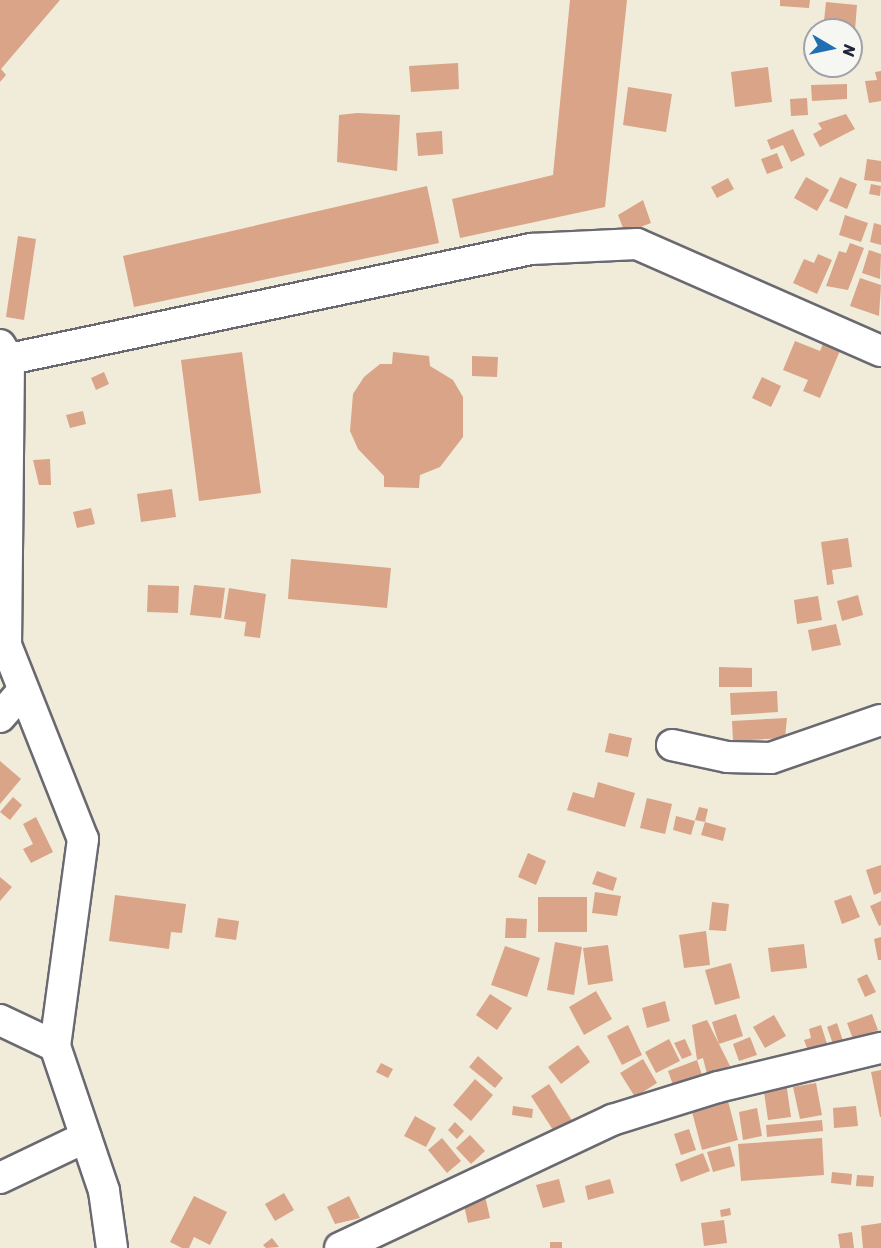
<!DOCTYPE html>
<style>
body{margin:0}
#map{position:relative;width:881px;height:1248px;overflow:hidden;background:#f0ecd9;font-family:Sriracha,sans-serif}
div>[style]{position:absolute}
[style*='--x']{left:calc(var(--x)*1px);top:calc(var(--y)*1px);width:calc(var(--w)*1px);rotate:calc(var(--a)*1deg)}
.building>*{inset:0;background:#d9a487}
.roads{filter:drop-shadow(2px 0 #6a6972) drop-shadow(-2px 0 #6a6972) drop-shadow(0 2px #6a6972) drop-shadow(0 -2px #6a6972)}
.minor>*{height:30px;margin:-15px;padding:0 15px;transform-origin:15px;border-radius:15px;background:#fff}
span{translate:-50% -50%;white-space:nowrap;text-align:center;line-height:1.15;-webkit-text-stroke:6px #f6f6f2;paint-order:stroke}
.north{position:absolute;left:803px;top:18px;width:60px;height:60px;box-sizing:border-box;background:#f6f6f2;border:2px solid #a1a1a9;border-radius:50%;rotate:99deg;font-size:16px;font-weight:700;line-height:24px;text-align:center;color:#22223b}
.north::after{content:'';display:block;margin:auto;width:21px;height:27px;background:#1f6fb2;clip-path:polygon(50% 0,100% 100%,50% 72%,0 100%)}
</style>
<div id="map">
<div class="building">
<i style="clip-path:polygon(0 0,60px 0,1px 69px,6px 75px,0 82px)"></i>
<i style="clip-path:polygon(570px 0,627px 0,605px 207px,460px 238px,452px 199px,553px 175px)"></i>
<i style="clip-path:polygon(780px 0,810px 0,809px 8px,780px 6px)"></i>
<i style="clip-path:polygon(826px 2px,857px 5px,853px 56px,851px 30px,823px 30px)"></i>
<i style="clip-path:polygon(458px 63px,459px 89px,411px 92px,409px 66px)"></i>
<i style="clip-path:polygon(768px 67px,772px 102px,735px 107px,731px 72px)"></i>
<i style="clip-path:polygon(881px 71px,881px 101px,869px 103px,865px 81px,877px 80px,875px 72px)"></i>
<i style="clip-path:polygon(847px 84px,847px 99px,812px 101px,811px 85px)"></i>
<i style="clip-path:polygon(628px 87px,672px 94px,666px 132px,623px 125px)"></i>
<i style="clip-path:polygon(807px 98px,808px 115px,791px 116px,790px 99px)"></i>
<i style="clip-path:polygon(357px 113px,400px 115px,397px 171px,337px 162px,339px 115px)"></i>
<i style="clip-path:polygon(846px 114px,855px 129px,820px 147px,813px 134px,822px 129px,818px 123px)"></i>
<i style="clip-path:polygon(793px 129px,805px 155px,791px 162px,783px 145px,771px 150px,767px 140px)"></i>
<i style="clip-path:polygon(442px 131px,443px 154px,418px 156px,416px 133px)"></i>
<i style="clip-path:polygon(777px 153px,783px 168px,767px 174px,761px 159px)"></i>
<i style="clip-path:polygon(867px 159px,881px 161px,881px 182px,864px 180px)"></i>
<i style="clip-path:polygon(806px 177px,829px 190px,817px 211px,794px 198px)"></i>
<i style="clip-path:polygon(840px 177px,857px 184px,847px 209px,829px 201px)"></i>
<i style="clip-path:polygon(728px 178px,734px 189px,717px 198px,711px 187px)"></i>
<i style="clip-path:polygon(871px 184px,881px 186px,880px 196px,869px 194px)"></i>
<i style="clip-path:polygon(427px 186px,439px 243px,134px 307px,123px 256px)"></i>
<i style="clip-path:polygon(643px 200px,651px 223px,625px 233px,618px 215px)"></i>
<i style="clip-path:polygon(845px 215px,868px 223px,861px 242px,839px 235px)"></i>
<i style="clip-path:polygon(874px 223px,881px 225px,881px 245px,870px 242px)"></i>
<i style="clip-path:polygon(18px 236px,36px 239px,24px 320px,6px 317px)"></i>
<i style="clip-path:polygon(850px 243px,864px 248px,848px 290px,826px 286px,839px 251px,846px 253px)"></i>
<i style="clip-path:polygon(869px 250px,881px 254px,880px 279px,862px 273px)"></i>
<i style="clip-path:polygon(818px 254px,832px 260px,817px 294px,793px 283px,804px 259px,814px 263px)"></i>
<i style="clip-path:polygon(860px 278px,881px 285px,879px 316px,850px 306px)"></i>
<i style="clip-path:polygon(825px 339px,842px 346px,820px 398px,803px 391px,808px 380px,783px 370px,795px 341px,820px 351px)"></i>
<i style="clip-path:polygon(242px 352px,261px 493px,199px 501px,181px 360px)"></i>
<i style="clip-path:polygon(393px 352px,429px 356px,430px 366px,453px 380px,463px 397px,463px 437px,440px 467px,420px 475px,419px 488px,384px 487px,384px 476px,358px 449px,350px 431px,353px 394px,364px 377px,380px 364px,392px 364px)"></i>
<i style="clip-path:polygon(472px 356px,498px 357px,497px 377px,472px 376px)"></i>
<i style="clip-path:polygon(104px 372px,109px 384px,96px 390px,91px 378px)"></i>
<i style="clip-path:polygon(762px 377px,781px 386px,771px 407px,752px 398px)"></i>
<i style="clip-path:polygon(83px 411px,86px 424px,70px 428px,66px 415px)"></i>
<i style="clip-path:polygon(50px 459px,51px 485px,39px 485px,33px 460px)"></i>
<i style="clip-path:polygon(172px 489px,176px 517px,141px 522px,137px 494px)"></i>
<i style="clip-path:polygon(91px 508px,95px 524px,77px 528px,73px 512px)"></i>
<i style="clip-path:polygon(848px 538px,852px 567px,832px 570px,834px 584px,827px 585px,821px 542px)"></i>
<i style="clip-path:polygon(291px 559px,391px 568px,387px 608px,288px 599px)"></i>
<i style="clip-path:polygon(148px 585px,179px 586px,178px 613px,147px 612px)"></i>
<i style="clip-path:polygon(194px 585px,225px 588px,221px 618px,190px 615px)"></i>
<i style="clip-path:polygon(229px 588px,266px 594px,260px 638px,244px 636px,246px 622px,224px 619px)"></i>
<i style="clip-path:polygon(858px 595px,863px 615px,842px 621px,837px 601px)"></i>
<i style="clip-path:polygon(818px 596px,822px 620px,797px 624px,794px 600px)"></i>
<i style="clip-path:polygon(836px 624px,841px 645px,812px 651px,808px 630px)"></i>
<i style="clip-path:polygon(719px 667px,752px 668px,752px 687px,719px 687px)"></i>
<i style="clip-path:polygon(777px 691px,778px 712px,731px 715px,730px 693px)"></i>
<i style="clip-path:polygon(787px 718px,785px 738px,733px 741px,732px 721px)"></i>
<i style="clip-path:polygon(609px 733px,632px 738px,628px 757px,605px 752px)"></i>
<i style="clip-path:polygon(0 761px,21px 779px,0 804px)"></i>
<i style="clip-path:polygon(598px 782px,635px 793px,625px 827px,567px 810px,573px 792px,594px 798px)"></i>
<i style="clip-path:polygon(13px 797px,22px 805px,10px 820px,0 812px)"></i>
<i style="clip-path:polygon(647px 798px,672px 804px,665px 834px,640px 828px)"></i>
<i style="clip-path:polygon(699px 807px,708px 809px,705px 822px,695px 820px)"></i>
<i style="clip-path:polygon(676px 816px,695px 821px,691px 835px,673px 830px)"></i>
<i style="clip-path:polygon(36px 817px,53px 852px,31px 863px,23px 849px,33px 844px,23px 824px)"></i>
<i style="clip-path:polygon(705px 822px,726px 828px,723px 841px,701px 835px)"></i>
<i style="clip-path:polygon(528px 853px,546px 861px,536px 885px,518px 877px)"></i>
<i style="clip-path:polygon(881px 865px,881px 892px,874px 895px,866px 870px)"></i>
<i style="clip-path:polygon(597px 871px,617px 878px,613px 891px,592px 884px)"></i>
<i style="clip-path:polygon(0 877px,12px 887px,0 901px)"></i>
<i style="clip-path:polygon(595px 892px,621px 896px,617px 916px,592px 913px)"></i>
<i style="clip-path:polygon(115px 895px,186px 904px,182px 933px,171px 932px,169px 949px,109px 941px)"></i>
<i style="clip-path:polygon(851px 895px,860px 917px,842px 924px,834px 901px)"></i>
<i style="clip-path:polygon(538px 897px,587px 897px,587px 932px,538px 932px)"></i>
<i style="clip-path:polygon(881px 901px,881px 925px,879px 926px,870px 906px)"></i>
<i style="clip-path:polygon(712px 902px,729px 904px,726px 931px,709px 930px)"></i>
<i style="clip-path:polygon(218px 918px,239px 921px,236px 940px,215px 937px)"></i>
<i style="clip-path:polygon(506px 918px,527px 919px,526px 938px,505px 938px)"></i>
<i style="clip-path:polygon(706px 931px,710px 965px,684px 968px,679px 935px)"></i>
<i style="clip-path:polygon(881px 937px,881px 960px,878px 960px,874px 939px)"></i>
<i style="clip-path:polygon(555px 942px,582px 947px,574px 995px,547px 990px)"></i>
<i style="clip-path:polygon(804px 944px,807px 968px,771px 972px,768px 948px)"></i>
<i style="clip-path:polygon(608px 945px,613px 981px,588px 985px,583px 948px)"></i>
<i style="clip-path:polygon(505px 946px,540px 958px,527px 997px,491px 985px)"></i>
<i style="clip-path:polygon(731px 963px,740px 998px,715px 1005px,705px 970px)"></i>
<i style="clip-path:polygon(867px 974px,876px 992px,865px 997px,857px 979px)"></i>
<i style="clip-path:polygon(596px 991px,612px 1019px,584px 1035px,569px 1007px)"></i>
<i style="clip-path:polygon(490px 994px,512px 1008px,497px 1030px,476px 1015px)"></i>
<i style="clip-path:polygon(665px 1001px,670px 1021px,647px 1028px,642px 1008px)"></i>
<i style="clip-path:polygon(736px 1014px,743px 1036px,719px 1044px,712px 1022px)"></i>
<i style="clip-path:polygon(872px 1014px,878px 1030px,853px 1039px,847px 1023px)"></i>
<i style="clip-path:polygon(774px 1015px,786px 1036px,765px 1048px,753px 1027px)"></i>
<i style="clip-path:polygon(707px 1020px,730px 1066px,707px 1074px,703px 1058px,697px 1060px,702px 1075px,673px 1085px,668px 1071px,697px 1060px,692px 1025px)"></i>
<i style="clip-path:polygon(837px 1023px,844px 1044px,834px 1047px,827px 1027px)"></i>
<i style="clip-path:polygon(628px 1025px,642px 1055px,622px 1065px,607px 1036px)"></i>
<i style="clip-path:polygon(821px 1025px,829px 1050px,810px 1056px,804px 1040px,811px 1038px,809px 1029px)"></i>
<i style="clip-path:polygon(750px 1037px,757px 1055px,739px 1061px,733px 1044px)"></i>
<i style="clip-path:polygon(669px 1039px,680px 1061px,656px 1073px,645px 1052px)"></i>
<i style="clip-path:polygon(685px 1039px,692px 1055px,682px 1059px,674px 1043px)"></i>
<i style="clip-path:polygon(578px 1045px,590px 1062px,561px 1084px,548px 1067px)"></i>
<i style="clip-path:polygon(478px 1056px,503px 1078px,495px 1088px,469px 1067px)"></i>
<i style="clip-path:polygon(643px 1059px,657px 1083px,635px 1097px,620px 1073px)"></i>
<i style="clip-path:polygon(381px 1063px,393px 1069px,388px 1078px,376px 1072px)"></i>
<i style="clip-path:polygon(881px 1070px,881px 1117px,880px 1117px,871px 1072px)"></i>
<i style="clip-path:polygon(475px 1079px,493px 1095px,471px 1121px,453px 1105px)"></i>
<i style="clip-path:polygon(786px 1082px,791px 1117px,768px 1120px,763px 1085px)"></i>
<i style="clip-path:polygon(816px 1083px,822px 1115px,800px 1119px,793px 1087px)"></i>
<i style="clip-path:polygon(549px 1084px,573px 1122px,555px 1133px,531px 1096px)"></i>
<i style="clip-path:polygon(727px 1097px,738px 1140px,702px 1150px,691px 1108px)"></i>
<i style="clip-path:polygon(513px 1106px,533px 1109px,532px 1118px,512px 1115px)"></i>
<i style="clip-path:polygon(856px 1106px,858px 1126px,834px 1128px,833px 1108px)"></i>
<i style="clip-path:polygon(757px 1108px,762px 1136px,743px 1140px,739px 1112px)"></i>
<i style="clip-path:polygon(415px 1116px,436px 1128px,426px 1147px,404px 1136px)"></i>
<i style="clip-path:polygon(822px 1120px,823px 1131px,767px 1137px,766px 1125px)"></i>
<i style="clip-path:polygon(455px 1122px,464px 1131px,457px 1139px,448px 1130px)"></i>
<i style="clip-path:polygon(689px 1129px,696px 1150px,681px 1155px,674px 1134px)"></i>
<i style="clip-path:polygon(470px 1135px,485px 1151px,471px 1164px,456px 1148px)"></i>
<i style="clip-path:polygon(442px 1138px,461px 1161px,447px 1173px,428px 1150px)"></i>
<i style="clip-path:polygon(822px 1138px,824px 1175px,741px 1181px,738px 1144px)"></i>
<i style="clip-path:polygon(730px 1146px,735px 1166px,713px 1172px,707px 1152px)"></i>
<i style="clip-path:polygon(703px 1153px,710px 1171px,681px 1182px,675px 1164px)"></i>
<i style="clip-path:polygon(832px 1172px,852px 1174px,851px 1185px,831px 1183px)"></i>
<i style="clip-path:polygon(857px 1175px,874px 1176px,873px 1187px,856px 1186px)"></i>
<i style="clip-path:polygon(559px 1179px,565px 1202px,543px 1208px,536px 1185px)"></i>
<i style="clip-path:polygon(610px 1179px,614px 1193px,588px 1200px,585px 1186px)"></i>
<i style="clip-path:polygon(284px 1193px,294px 1210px,275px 1221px,265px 1204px)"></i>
<i style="clip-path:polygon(194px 1196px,227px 1212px,210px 1245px,194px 1237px,189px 1248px,182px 1248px,170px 1242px)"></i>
<i style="clip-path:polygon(349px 1196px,360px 1218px,335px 1224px,327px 1207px)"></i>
<i style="clip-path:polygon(485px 1196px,490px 1218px,468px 1223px,463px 1201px)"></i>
<i style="clip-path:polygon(730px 1208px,731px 1215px,721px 1217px,720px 1210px)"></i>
<i style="clip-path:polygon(724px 1220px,727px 1243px,704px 1246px,701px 1223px)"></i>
<i style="clip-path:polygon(881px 1223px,881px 1248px,863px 1248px,861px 1226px)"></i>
<i style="clip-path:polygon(852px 1232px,854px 1248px,840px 1248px,838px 1234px)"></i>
<i style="clip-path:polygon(272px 1238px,279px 1247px,266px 1248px,263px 1245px)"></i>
<i style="clip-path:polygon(550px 1242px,562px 1242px,562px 1248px,550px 1248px)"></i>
</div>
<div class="roads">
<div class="minor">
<i style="--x:0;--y:345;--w:17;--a:59"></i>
<i style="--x:9;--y:360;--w:285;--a:90.6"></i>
<i style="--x:6;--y:645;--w:209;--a:68.4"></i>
<i style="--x:83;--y:839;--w:209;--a:97.7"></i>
<i style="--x:55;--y:1046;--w:153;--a:71.3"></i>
<i style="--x:104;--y:1191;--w:58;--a:82"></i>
<i style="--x:0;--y:361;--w:543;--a:-11.91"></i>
<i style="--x:531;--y:249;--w:106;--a:-2.7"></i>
<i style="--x:637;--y:244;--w:266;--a:23.7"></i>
<i style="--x:0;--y:717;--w:33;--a:-49"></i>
<i style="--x:672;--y:745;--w:56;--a:12.3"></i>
<i style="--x:727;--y:757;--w:44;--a:1.3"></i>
<i style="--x:771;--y:758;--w:116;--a:-19.1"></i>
<i style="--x:0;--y:1020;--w:61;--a:25.3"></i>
<i style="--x:0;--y:1178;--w:95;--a:-25.5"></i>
<i style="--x:340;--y:1248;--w:301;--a:-25.2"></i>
<i style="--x:612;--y:1120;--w:111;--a:-17.3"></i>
<i style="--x:718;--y:1087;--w:168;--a:-13.5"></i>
</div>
</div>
<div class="north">N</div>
</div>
